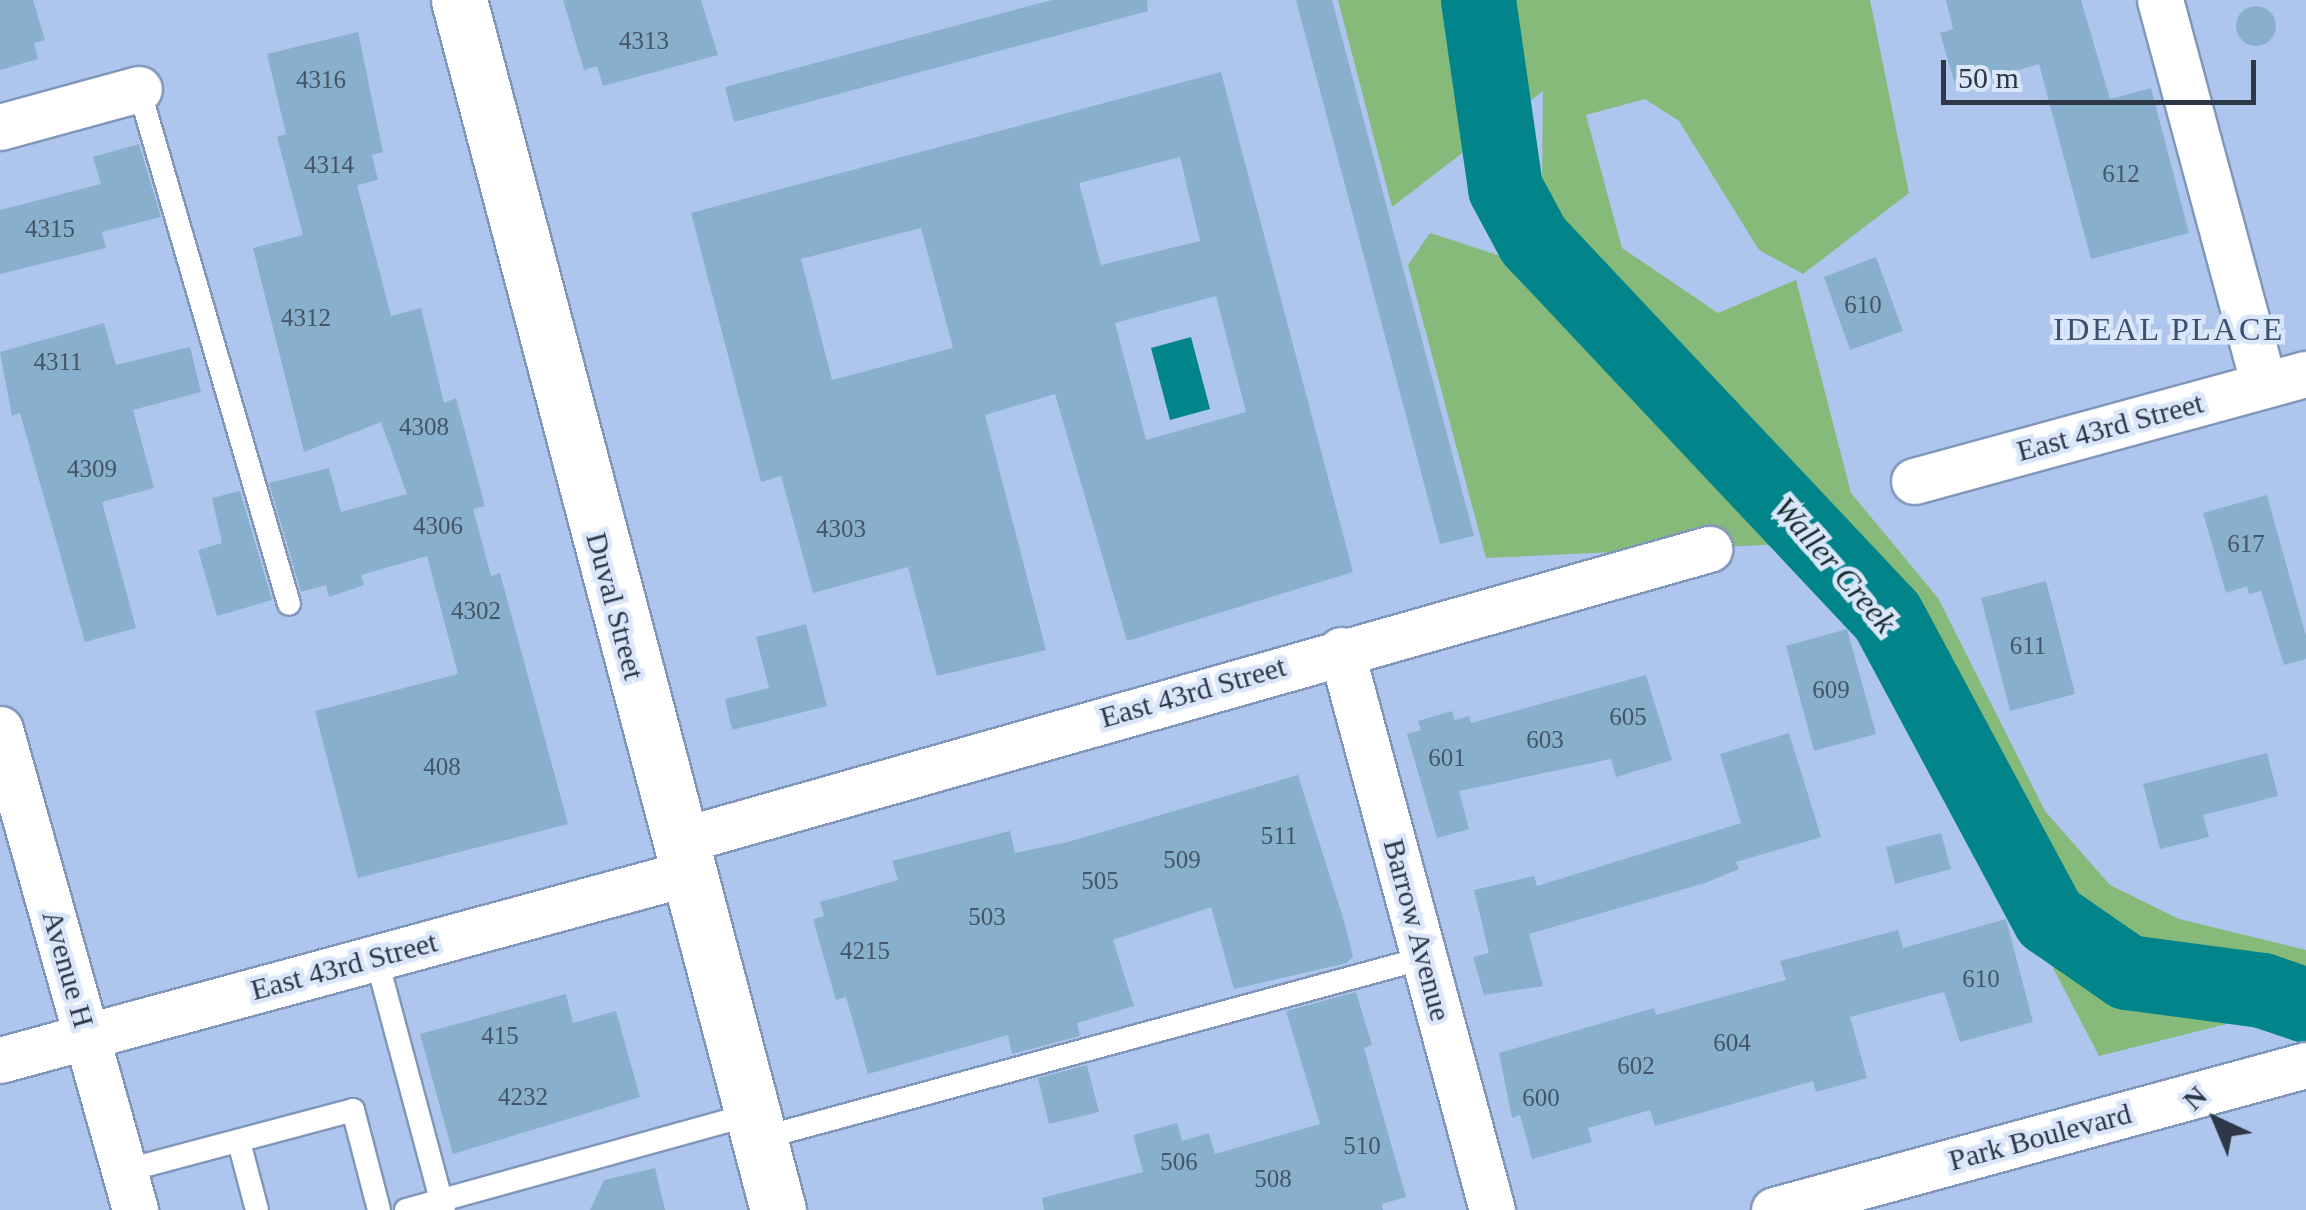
<!DOCTYPE html>
<style>
body{margin:0}
#map{position:relative;width:2306px;height:1210px;overflow:hidden;background:#aec6ed;font-family:"Times New Roman",serif}
div>[style]{position:absolute}
[style*='--x']{left:calc(var(--x)*1px);top:calc(var(--y)*1px);width:calc(var(--w)*1px);rotate:calc(var(--a)*1deg)}
.green>*{inset:0;background:#86ba7b}
.water>*{inset:0;background:#01858b}
.river>*{height:75px;margin:-37.5px;padding:0 37.5px;transform-origin:37.5px;border-radius:37.5px;background:#01858b}
.building>*{inset:0;background:#88b0cd}
.round{border-radius:50%}
.roads{filter:drop-shadow(2px 0 #8097bb) drop-shadow(-2px 0 #8097bb) drop-shadow(0 2px #8097bb) drop-shadow(0 -2px #8097bb)}
.lane>*{height:22px;margin:-11px;padding:0 11px;transform-origin:11px;border-radius:11px;background:#fff}
.street>*{height:45px;margin:-22.5px;padding:0 22.5px;transform-origin:22.5px;border-radius:22.5px;background:#fff}
.secondary>*{height:55px;margin:-27.5px;padding:0 27.5px;transform-origin:27.5px;border-radius:27.5px;background:#fff}
span{translate:-50% -50%;white-space:nowrap;text-align:center;line-height:1.15;-webkit-text-stroke:9px #dae6fa;paint-order:stroke}
.number-label{font-size:25px;color:#445568}
.number-label span{-webkit-text-stroke-width:0}
.street-label{font-size:30px;color:#2d3746}
.neighbourhood-label{font-size:32px;color:#3b4f70;letter-spacing:2.5px}
.water-label{font-size:32px;color:#162d2f;font-style:italic}
.north{position:absolute;left:2166px;top:1070px;width:100px;height:100px;-webkit-text-stroke:8px #dae6fa;paint-order:stroke;rotate:316deg;font-size:28px;font-weight:700;line-height:40px;text-align:center;color:#2d3746}
.north::after{content:'';display:block;margin:auto;width:35px;height:45px;background:#2d3746;clip-path:polygon(50% 0,100% 100%,50% 72%,0 100%)}
.scale{position:absolute;left:1941px;top:60px;width:315px;height:45px;box-sizing:border-box;border:5px solid #2d3746;border-top:0;padding-left:12px;font-size:30px;line-height:35px;white-space:nowrap;color:#2d3746;-webkit-text-stroke:8px #dae6fa;paint-order:stroke}
</style>
<div id="map">
<div class="green">
<i style="clip-path:polygon(1338px 0,1870px 0,1909px 193px,1803px 274px,1759px 250px,1679px 121px,1645px 99px,1586px 115px,1622px 248px,1718px 313px,1796px 280px,1851px 493px,1938px 598px,2045px 811px,2110px 885px,2179px 919px,2306px 950px,2306px 1004px,2099px 1056px,1890px 656px,1786px 544px,1486px 558px,1408px 265px,1430px 233px,1507px 258px,1558px 246px,1542px 189px,1543px 91px,1392px 207px)"></i>
</div>
<div class="water">
<i style="clip-path:polygon(1191px 337px,1210px 409px,1170px 420px,1151px 348px)"></i>
</div>
<div class="river">
<i style="--x:1478;--y:0;--w:190;--a:81.8"></i>
<i style="--x:1505;--y:188;--w:59;--a:61.7"></i>
<i style="--x:1533;--y:240;--w:516;--a:46.73"></i>
<i style="--x:1887;--y:616;--w:343;--a:61.8"></i>
<i style="--x:2049;--y:918;--w:95;--a:34.7"></i>
<i style="--x:2127;--y:972;--w:136;--a:7.6"></i>
<i style="--x:2262;--y:990;--w:46;--a:18.8"></i>
</div>
<div class="building">
<i style="clip-path:polygon(0 0,33px 0,45px 40px,34px 43px,38px 59px,0 70px)"></i>
<i style="clip-path:polygon(563px 0,701px 0,718px 55px,603px 86px,597px 66px,584px 70px)"></i>
<i style="clip-path:polygon(1052px 0,1147px 0,1148px 11px,734px 122px,725px 87px)"></i>
<i style="clip-path:polygon(1296px 0,1332px 0,1474px 536px,1440px 544px)"></i>
<i style="clip-path:polygon(1946px 0,2081px 0,2110px 99px,2151px 88px,2189px 233px,2091px 259px,2039px 64px,1956px 88px,1940px 33px,1953px 29px)"></i>
<i class="round" style="left:2236px;top:6px;width:40px;height:40px"></i>
<i style="clip-path:polygon(358px 32px,383px 152px,372px 155px,378px 180px,357px 185px,391px 316px,421px 308px,444px 403px,456px 398px,485px 506px,473px 509px,491px 576px,500px 573px,568px 824px,358px 878px,315px 711px,458px 674px,427px 556px,361px 575px,364px 585px,329px 597px,326px 585px,301px 592px,269px 483px,329px 468px,341px 512px,407px 494px,381px 422px,304px 452px,253px 248px,303px 235px,277px 137px,286px 134px,267px 54px)"></i>
<i style="clip-path:polygon(evenodd,1221px 72px,1353px 572px,1127px 641px,1055px 394px,985px 415px,1046px 650px,937px 676px,908px 567px,813px 593px,781px 476px,761px 482px,691px 213px,1221px 72px,1180px 157px,1200px 241px,1101px 265px,1079px 183px,1180px 157px,1221px 72px,921px 228px,953px 348px,832px 380px,801px 259px,921px 228px,1221px 72px,1216px 296px,1246px 412px,1146px 440px,1115px 323px,1216px 296px)"></i>
<i style="clip-path:polygon(139px 144px,161px 217px,102px 232px,106px 248px,0 274px,0 210px,101px 184px,93px 157px)"></i>
<i style="clip-path:polygon(1876px 257px,1903px 331px,1850px 350px,1824px 277px)"></i>
<i style="clip-path:polygon(104px 323px,116px 365px,190px 347px,201px 392px,133px 410px,154px 488px,102px 502px,136px 628px,85px 642px,20px 413px,12px 416px,0 352px)"></i>
<i style="clip-path:polygon(240px 491px,272px 600px,217px 616px,198px 550px,222px 543px,212px 498px)"></i>
<i style="clip-path:polygon(2267px 495px,2306px 636px,2306px 659px,2284px 665px,2261px 591px,2249px 594px,2247px 586px,2226px 593px,2203px 513px)"></i>
<i style="clip-path:polygon(2046px 581px,2075px 694px,2010px 711px,1981px 598px)"></i>
<i style="clip-path:polygon(806px 624px,827px 706px,732px 730px,725px 699px,769px 688px,756px 637px)"></i>
<i style="clip-path:polygon(1847px 629px,1876px 734px,1814px 751px,1786px 646px)"></i>
<i style="clip-path:polygon(1646px 675px,1672px 760px,1616px 777px,1611px 759px,1459px 791px,1469px 829px,1437px 838px,1407px 734px,1421px 730px,1418px 721px,1452px 711px,1455px 720px,1469px 716px,1471px 723px)"></i>
<i style="clip-path:polygon(1789px 733px,1821px 837px,1736px 862px,1739px 869px,1705px 883px,1529px 934px,1543px 986px,1484px 995px,1473px 957px,1489px 953px,1474px 890px,1534px 876px,1537px 886px,1741px 823px,1720px 754px)"></i>
<i style="clip-path:polygon(2267px 753px,2278px 796px,2203px 815px,2209px 837px,2160px 849px,2143px 784px)"></i>
<i style="clip-path:polygon(1298px 775px,1344px 921px,1353px 956px,1347px 963px,1234px 989px,1211px 907px,1113px 940px,1134px 1006px,1077px 1023px,1080px 1036px,1012px 1054px,1008px 1035px,868px 1074px,846px 997px,836px 1000px,813px 919px,824px 916px,820px 902px,898px 880px,892px 861px,1010px 831px,1015px 853px,1068px 842px)"></i>
<i style="clip-path:polygon(1941px 833px,1951px 869px,1895px 884px,1886px 847px)"></i>
<i style="clip-path:polygon(2006px 919px,2033px 1022px,1960px 1042px,1944px 992px,1850px 1017px,1867px 1078px,1816px 1092px,1813px 1081px,1655px 1126px,1650px 1110px,1588px 1128px,1592px 1142px,1532px 1159px,1520px 1115px,1512px 1118px,1499px 1053px,1654px 1008px,1656px 1015px,1786px 980px,1780px 961px,1898px 930px,1903px 948px)"></i>
<i style="clip-path:polygon(1356px 992px,1372px 1045px,1364px 1048px,1406px 1197px,1382px 1204px,1383px 1210px,1044px 1210px,1042px 1198px,1143px 1172px,1133px 1135px,1177px 1123px,1182px 1141px,1209px 1133px,1215px 1154px,1320px 1124px,1286px 1011px)"></i>
<i style="clip-path:polygon(566px 994px,573px 1023px,616px 1011px,640px 1097px,453px 1154px,420px 1034px)"></i>
<i style="clip-path:polygon(1087px 1065px,1099px 1112px,1049px 1124px,1038px 1078px)"></i>
<i style="clip-path:polygon(655px 1168px,665px 1210px,590px 1210px,604px 1180px)"></i>
</div>
<div class="roads">
<div class="lane">
<i style="--x:139;--y:89;--w:536;--a:73.76"></i>
<i style="--x:376;--y:957;--w:262;--a:75"></i>
<i style="--x:758;--y:1139;--w:690;--a:-15.2"></i>
<i style="--x:239;--y:1142;--w:70;--a:75.2"></i>
<i style="--x:124;--y:1171;--w:237;--a:-14.9"></i>
<i style="--x:353;--y:1110;--w:103;--a:75.4"></i>
<i style="--x:406;--y:1210;--w:358;--a:-15.5"></i>
</div>
<div class="street">
<i style="--x:2160;--y:0;--w:399;--a:74.9"></i>
<i style="--x:0;--y:127;--w:144;--a:-15.3"></i>
<i style="--x:1914;--y:481;--w:406;--a:-15.3"></i>
<i style="--x:1341;--y:650;--w:580;--a:74.91"></i>
<i style="--x:0;--y:729;--w:500;--a:74.3"></i>
<i style="--x:679;--y:841;--w:1071;--a:-15.83"></i>
<i style="--x:0;--y:1060;--w:713;--a:-15.21"></i>
<i style="--x:1774;--y:1210;--w:551;--a:-15.25"></i>
</div>
<div class="secondary">
<i style="--x:459;--y:0;--w:1251;--a:75.23"></i>
</div>
</div>
<div class="number-label">
<span style="left:644px;top:41px">4313</span>
<span style="left:321px;top:80px">4316</span>
<span style="left:329px;top:165px">4314</span>
<span style="left:2121px;top:174px">612</span>
<span style="left:50px;top:229px">4315</span>
<span style="left:1863px;top:305px">610</span>
<span style="left:306px;top:318px">4312</span>
<span style="left:58px;top:362px">4311</span>
<span style="left:424px;top:427px">4308</span>
<span style="left:92px;top:469px">4309</span>
<span style="left:438px;top:526px">4306</span>
<span style="left:841px;top:529px">4303</span>
<span style="left:2246px;top:544px">617</span>
<span style="left:476px;top:611px">4302</span>
<span style="left:2028px;top:646px">611</span>
<span style="left:1831px;top:690px">609</span>
<span style="left:1628px;top:717px">605</span>
<span style="left:1545px;top:740px">603</span>
<span style="left:1447px;top:758px">601</span>
<span style="left:442px;top:767px">408</span>
<span style="left:1279px;top:836px">511</span>
<span style="left:1182px;top:860px">509</span>
<span style="left:1100px;top:881px">505</span>
<span style="left:987px;top:917px">503</span>
<span style="left:865px;top:951px">4215</span>
<span style="left:1981px;top:979px">610</span>
<span style="left:500px;top:1036px">415</span>
<span style="left:1732px;top:1043px">604</span>
<span style="left:1636px;top:1066px">602</span>
<span style="left:523px;top:1097px">4232</span>
<span style="left:1541px;top:1098px">600</span>
<span style="left:1362px;top:1146px">510</span>
<span style="left:1179px;top:1162px">506</span>
<span style="left:1273px;top:1179px">508</span>
</div>
<div class="street-label">
<span style="left:2110px;top:427px;rotate:-15deg">East 43rd Street</span>
<span style="left:615px;top:606px;rotate:75deg">Duval Street</span>
<span style="left:1193px;top:692px;rotate:-16deg">East 43rd Street</span>
<span style="left:1417px;top:930px;rotate:75deg">Barrow Avenue</span>
<span style="left:344px;top:966px;rotate:-15deg">East 43rd Street</span>
<span style="left:68px;top:969px;rotate:74deg">Avenue H</span>
<span style="left:2040px;top:1137px;rotate:-15deg">Park Boulevard</span>
</div>
<div class="neighbourhood-label">
<span style="left:2169px;top:329px">IDEAL PLACE</span>
</div>
<div class="water-label">
<span style="left:1835px;top:565px;rotate:49deg">Waller Creek</span>
</div>
<div class="north">N</div>
<div class="scale">50 m</div>
</div>
